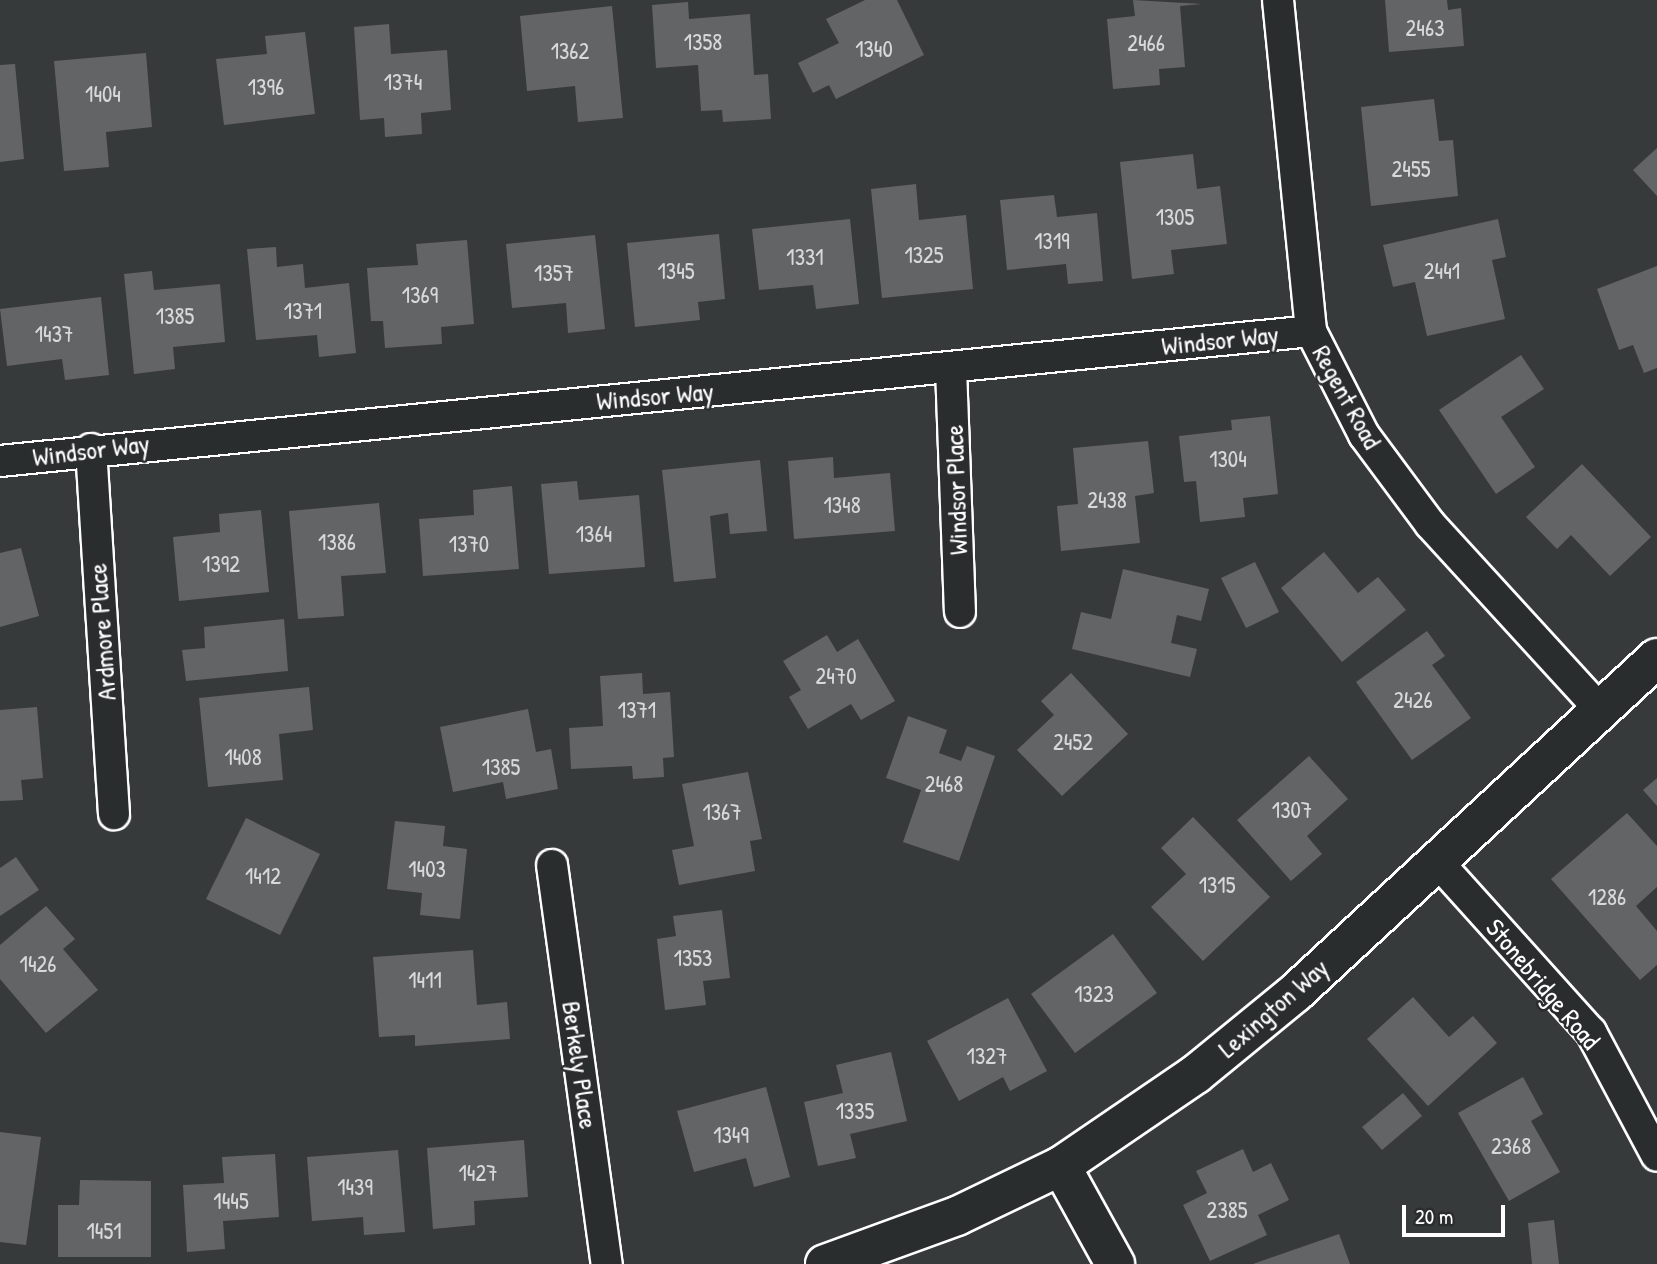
<!DOCTYPE html>
<style>
body{margin:0}
#map{position:relative;width:1657px;height:1264px;overflow:hidden;background:#373a3b;font-family:"Patrick Hand",sans-serif}
div>[style]{position:absolute}
[style*='--x']{left:calc(var(--x)*1px);top:calc(var(--y)*1px);width:calc(var(--w)*1px);rotate:calc(var(--a)*1deg)}
.building>*{inset:0;background:#636465}
.roads{filter:drop-shadow(2px 0 #fff) drop-shadow(-2px 0 #fff) drop-shadow(0 2px #fff) drop-shadow(0 -2px #fff)}
.minor>*{height:30px;margin:-15px;padding:0 15px;transform-origin:15px;border-radius:15px;background:#2a2d2e}
.tertiary>*{height:38px;margin:-19px;padding:0 19px;transform-origin:19px;border-radius:19px;background:#2a2d2e}
span{translate:-50% -50%;white-space:nowrap;text-align:center;line-height:1.15;-webkit-text-stroke:5px #2a2d2e;paint-order:stroke}
.number-label{font-size:23px;color:#d8d8d8}
.number-label span{-webkit-text-stroke-width:0}
.street-label{font-size:26px;color:#fff}
.scale{position:absolute;left:1402px;top:1205px;width:103px;height:32px;box-sizing:border-box;border:4px solid #fff;border-top:0;padding-left:9px;font-size:21px;line-height:24px;white-space:nowrap;color:#fff;-webkit-text-stroke:5px #2a2d2e;paint-order:stroke}
</style>
<div id="map">
<div class="building">
<i style="clip-path:polygon(865px 0,897px 0,924px 55px,836px 99px,829px 85px,813px 93px,798px 63px,839px 43px,826px 19px)"></i>
<i style="clip-path:polygon(1133px 0,1202px 4px,1180px 6px,1185px 67px,1159px 69px,1160px 85px,1113px 89px,1107px 19px,1135px 16px)"></i>
<i style="clip-path:polygon(1385px 0,1447px 0,1448px 10px,1461px 8px,1464px 46px,1389px 52px)"></i>
<i style="clip-path:polygon(688px 2px,689px 19px,750px 14px,754px 75px,768px 74px,771px 119px,723px 122px,722px 110px,701px 111px,698px 65px,656px 68px,652px 5px)"></i>
<i style="clip-path:polygon(612px 6px,623px 118px,578px 122px,575px 86px,527px 91px,520px 16px)"></i>
<i style="clip-path:polygon(389px 24px,391px 54px,447px 50px,451px 110px,421px 113px,422px 134px,385px 137px,384px 118px,360px 120px,354px 27px)"></i>
<i style="clip-path:polygon(305px 32px,315px 114px,224px 125px,216px 59px,267px 54px,265px 36px)"></i>
<i style="clip-path:polygon(146px 53px,152px 127px,106px 132px,109px 167px,64px 171px,54px 61px)"></i>
<i style="clip-path:polygon(15px 64px,24px 159px,0 162px,0 65px)"></i>
<i style="clip-path:polygon(1434px 99px,1439px 141px,1453px 140px,1458px 196px,1371px 206px,1361px 107px)"></i>
<i style="clip-path:polygon(1657px 148px,1657px 196px,1633px 170px)"></i>
<i style="clip-path:polygon(1193px 154px,1197px 189px,1220px 186px,1227px 244px,1171px 250px,1174px 274px,1132px 279px,1120px 162px)"></i>
<i style="clip-path:polygon(916px 184px,919px 220px,966px 215px,973px 289px,882px 298px,871px 189px)"></i>
<i style="clip-path:polygon(1054px 195px,1057px 217px,1097px 213px,1103px 281px,1068px 284px,1066px 264px,1007px 270px,1000px 200px)"></i>
<i style="clip-path:polygon(850px 219px,859px 304px,816px 309px,813px 285px,759px 290px,752px 229px)"></i>
<i style="clip-path:polygon(1498px 219px,1506px 257px,1492px 260px,1505px 319px,1427px 336px,1415px 282px,1393px 287px,1383px 245px)"></i>
<i style="clip-path:polygon(719px 234px,725px 299px,698px 302px,700px 320px,635px 327px,627px 243px)"></i>
<i style="clip-path:polygon(595px 235px,605px 329px,568px 333px,566px 303px,512px 308px,506px 244px)"></i>
<i style="clip-path:polygon(467px 240px,474px 324px,441px 327px,442px 344px,385px 348px,383px 321px,371px 321px,367px 268px,418px 265px,416px 244px)"></i>
<i style="clip-path:polygon(276px 247px,277px 267px,303px 264px,305px 288px,349px 283px,356px 353px,319px 357px,317px 335px,256px 340px,247px 249px)"></i>
<i style="clip-path:polygon(1657px 266px,1657px 368px,1644px 373px,1633px 345px,1619px 350px,1597px 289px)"></i>
<i style="clip-path:polygon(152px 271px,154px 290px,220px 284px,225px 342px,173px 347px,175px 369px,134px 374px,124px 274px)"></i>
<i style="clip-path:polygon(101px 297px,109px 375px,65px 380px,62px 359px,7px 366px,0 309px)"></i>
<i style="clip-path:polygon(1521px 355px,1544px 389px,1501px 417px,1535px 467px,1496px 494px,1439px 410px)"></i>
<i style="clip-path:polygon(1270px 416px,1278px 494px,1243px 498px,1245px 517px,1200px 522px,1196px 481px,1184px 482px,1179px 436px,1232px 430px,1231px 420px)"></i>
<i style="clip-path:polygon(1148px 441px,1154px 493px,1135px 496px,1140px 543px,1061px 551px,1057px 506px,1078px 504px,1073px 448px)"></i>
<i style="clip-path:polygon(833px 457px,834px 478px,890px 473px,895px 531px,794px 539px,788px 461px)"></i>
<i style="clip-path:polygon(760px 460px,767px 531px,730px 534px,728px 513px,710px 516px,716px 578px,674px 582px,662px 470px)"></i>
<i style="clip-path:polygon(1582px 464px,1651px 537px,1610px 576px,1571px 535px,1557px 549px,1526px 517px)"></i>
<i style="clip-path:polygon(577px 481px,579px 500px,639px 495px,645px 567px,549px 574px,541px 484px)"></i>
<i style="clip-path:polygon(512px 486px,519px 569px,423px 576px,419px 519px,474px 515px,473px 490px)"></i>
<i style="clip-path:polygon(379px 503px,386px 573px,341px 576px,344px 616px,298px 619px,289px 511px)"></i>
<i style="clip-path:polygon(261px 510px,269px 592px,179px 601px,173px 537px,220px 532px,219px 514px)"></i>
<i style="clip-path:polygon(21px 548px,39px 616px,0 627px,0 553px)"></i>
<i style="clip-path:polygon(1324px 552px,1358px 593px,1378px 577px,1406px 610px,1342px 662px,1281px 588px)"></i>
<i style="clip-path:polygon(1255px 562px,1279px 612px,1246px 628px,1221px 578px)"></i>
<i style="clip-path:polygon(1123px 569px,1209px 589px,1201px 621px,1177px 615px,1171px 643px,1197px 649px,1190px 677px,1072px 649px,1081px 612px,1111px 619px)"></i>
<i style="clip-path:polygon(284px 619px,288px 671px,186px 681px,182px 650px,205px 648px,204px 627px)"></i>
<i style="clip-path:polygon(1427px 631px,1445px 656px,1432px 665px,1471px 718px,1412px 760px,1356px 682px)"></i>
<i style="clip-path:polygon(827px 635px,837px 652px,858px 639px,895px 701px,861px 720px,851px 704px,808px 729px,789px 697px,801px 690px,783px 661px)"></i>
<i style="clip-path:polygon(642px 673px,643px 694px,670px 692px,674px 757px,663px 758px,664px 777px,633px 779px,632px 766px,571px 769px,569px 728px,603px 726px,600px 676px)"></i>
<i style="clip-path:polygon(1071px 673px,1128px 734px,1062px 796px,1017px 750px,1054px 715px,1041px 701px)"></i>
<i style="clip-path:polygon(309px 687px,313px 730px,279px 734px,283px 780px,208px 787px,199px 698px)"></i>
<i style="clip-path:polygon(37px 707px,43px 778px,21px 780px,23px 800px,0 801px,0 710px)"></i>
<i style="clip-path:polygon(528px 709px,536px 752px,551px 749px,558px 789px,506px 799px,503px 782px,453px 792px,440px 727px)"></i>
<i style="clip-path:polygon(908px 716px,947px 730px,939px 753px,961px 761px,967px 746px,995px 756px,959px 861px,903px 842px,921px 790px,886px 778px)"></i>
<i style="clip-path:polygon(1309px 756px,1348px 799px,1307px 836px,1322px 854px,1291px 881px,1237px 820px)"></i>
<i style="clip-path:polygon(748px 772px,762px 839px,750px 841px,755px 871px,679px 885px,672px 850px,694px 846px,682px 784px)"></i>
<i style="clip-path:polygon(1657px 778px,1657px 806px,1643px 790px)"></i>
<i style="clip-path:polygon(1627px 813px,1657px 846px,1657px 887px,1636px 906px,1657px 931px,1657px 965px,1640px 980px,1551px 879px)"></i>
<i style="clip-path:polygon(1193px 817px,1270px 897px,1203px 961px,1151px 907px,1186px 874px,1161px 848px)"></i>
<i style="clip-path:polygon(246px 818px,320px 854px,280px 935px,206px 899px)"></i>
<i style="clip-path:polygon(395px 821px,445px 826px,443px 846px,467px 849px,460px 919px,420px 915px,422px 893px,387px 889px)"></i>
<i style="clip-path:polygon(16px 857px,39px 890px,0 916px,0 868px)"></i>
<i style="clip-path:polygon(46px 906px,75px 939px,63px 949px,98px 990px,46px 1033px,0 979px,0 945px)"></i>
<i style="clip-path:polygon(722px 910px,730px 978px,703px 981px,706px 1005px,665px 1010px,657px 939px,676px 936px,673px 916px)"></i>
<i style="clip-path:polygon(1113px 934px,1157px 993px,1075px 1053px,1031px 994px)"></i>
<i style="clip-path:polygon(473px 950px,477px 1005px,507px 1002px,510px 1039px,415px 1046px,415px 1035px,379px 1037px,373px 957px)"></i>
<i style="clip-path:polygon(1413px 997px,1449px 1037px,1473px 1016px,1497px 1043px,1428px 1106px,1367px 1039px)"></i>
<i style="clip-path:polygon(1008px 998px,1047px 1071px,1010px 1091px,1003px 1077px,959px 1101px,927px 1041px)"></i>
<i style="clip-path:polygon(891px 1052px,907px 1121px,850px 1134px,856px 1158px,818px 1166px,804px 1102px,843px 1093px,836px 1065px)"></i>
<i style="clip-path:polygon(1523px 1077px,1543px 1114px,1531px 1121px,1560px 1172px,1509px 1201px,1458px 1113px)"></i>
<i style="clip-path:polygon(766px 1087px,790px 1177px,754px 1187px,746px 1158px,694px 1172px,677px 1111px)"></i>
<i style="clip-path:polygon(1403px 1093px,1422px 1116px,1382px 1150px,1362px 1127px)"></i>
<i style="clip-path:polygon(0 1132px,41px 1137px,26px 1245px,0 1242px)"></i>
<i style="clip-path:polygon(524px 1140px,528px 1197px,474px 1201px,475px 1225px,433px 1229px,427px 1148px)"></i>
<i style="clip-path:polygon(1243px 1149px,1253px 1172px,1271px 1163px,1289px 1200px,1258px 1215px,1267px 1235px,1210px 1261px,1183px 1205px,1207px 1193px,1196px 1171px)"></i>
<i style="clip-path:polygon(398px 1150px,405px 1232px,364px 1235px,363px 1217px,312px 1221px,307px 1157px)"></i>
<i style="clip-path:polygon(275px 1154px,279px 1217px,223px 1221px,225px 1249px,187px 1252px,183px 1185px,224px 1183px,222px 1157px)"></i>
<i style="clip-path:polygon(80px 1180px,151px 1181px,151px 1257px,58px 1257px,58px 1205px,79px 1205px)"></i>
<i style="clip-path:polygon(1554px 1220px,1559px 1264px,1532px 1264px,1528px 1223px)"></i>
<i style="clip-path:polygon(1339px 1234px,1350px 1264px,1253px 1264px)"></i>
</div>
<div class="roads">
<div class="minor">
<i style="--x:1278;--y:0;--w:333;--a:84.3"></i>
<i style="--x:1311;--y:331;--w:117;--a:63"></i>
<i style="--x:1364;--y:435;--w:111;--a:53.4"></i>
<i style="--x:1430;--y:524;--w:255;--a:47.5"></i>
<i style="--x:951;--y:368;--w:244;--a:87.9"></i>
<i style="--x:91;--y:449;--w:366;--a:86.4"></i>
<i style="--x:0;--y:461;--w:1317;--a:-5.66"></i>
<i style="--x:1435;--y:859;--w:233;--a:48"></i>
<i style="--x:1591;--y:1032;--w:140;--a:62"></i>
<i style="--x:552;--y:865;--w:403;--a:82.2"></i>
</div>
<div class="tertiary">
<i style="--x:1061;--y:1166;--w:112;--a:61.1"></i>
<i style="--x:825;--y:1264;--w:140;--a:-20"></i>
<i style="--x:957;--y:1216;--w:115;--a:-25.7"></i>
<i style="--x:1061;--y:1166;--w:163;--a:-34.3"></i>
<i style="--x:1196;--y:1074;--w:128;--a:-39.3"></i>
<i style="--x:1295;--y:993;--w:493;--a:-42.8"></i>
</div>
</div>
<div class="number-label">
<span style="left:1425px;top:28px">2463</span>
<span style="left:703px;top:42px">1358</span>
<span style="left:1146px;top:43px">2466</span>
<span style="left:874px;top:49px">1340</span>
<span style="left:570px;top:51px">1362</span>
<span style="left:403px;top:82px">1374</span>
<span style="left:266px;top:87px">1396</span>
<span style="left:103px;top:94px">1404</span>
<span style="left:1411px;top:169px">2455</span>
<span style="left:1175px;top:217px">1305</span>
<span style="left:1052px;top:241px">1319</span>
<span style="left:924px;top:255px">1325</span>
<span style="left:805px;top:257px">1331</span>
<span style="left:676px;top:271px">1345</span>
<span style="left:1442px;top:271px">2441</span>
<span style="left:554px;top:273px">1357</span>
<span style="left:420px;top:295px">1369</span>
<span style="left:303px;top:311px">1371</span>
<span style="left:175px;top:316px">1385</span>
<span style="left:54px;top:334px">1437</span>
<span style="left:1228px;top:459px">1304</span>
<span style="left:1107px;top:500px">2438</span>
<span style="left:842px;top:505px">1348</span>
<span style="left:594px;top:534px">1364</span>
<span style="left:337px;top:542px">1386</span>
<span style="left:469px;top:544px">1370</span>
<span style="left:221px;top:564px">1392</span>
<span style="left:836px;top:676px">2470</span>
<span style="left:1413px;top:700px">2426</span>
<span style="left:637px;top:710px">1371</span>
<span style="left:1073px;top:742px">2452</span>
<span style="left:243px;top:757px">1408</span>
<span style="left:501px;top:767px">1385</span>
<span style="left:944px;top:784px">2468</span>
<span style="left:1292px;top:810px">1307</span>
<span style="left:722px;top:812px">1367</span>
<span style="left:427px;top:869px">1403</span>
<span style="left:263px;top:876px">1412</span>
<span style="left:1217px;top:885px">1315</span>
<span style="left:1607px;top:897px">1286</span>
<span style="left:693px;top:958px">1353</span>
<span style="left:38px;top:964px">1426</span>
<span style="left:425px;top:980px">1411</span>
<span style="left:1094px;top:994px">1323</span>
<span style="left:987px;top:1056px">1327</span>
<span style="left:855px;top:1111px">1335</span>
<span style="left:731px;top:1135px">1349</span>
<span style="left:1511px;top:1146px">2368</span>
<span style="left:478px;top:1173px">1427</span>
<span style="left:355px;top:1187px">1439</span>
<span style="left:231px;top:1201px">1445</span>
<span style="left:1227px;top:1210px">2385</span>
<span style="left:104px;top:1231px">1451</span>
</div>
<div class="street-label">
<span style="left:1220px;top:340px;rotate:-6deg">Windsor Way</span>
<span style="left:655px;top:396px;rotate:-5deg">Windsor Way</span>
<span style="left:1347px;top:397px;rotate:61deg">Regent Road</span>
<span style="left:91px;top:450px;rotate:-7deg">Windsor Way</span>
<span style="left:956px;top:490px;rotate:-92deg">Windsor Place</span>
<span style="left:102px;top:632px;rotate:-94deg">Ardmore Place</span>
<span style="left:1543px;top:984px;rotate:50deg">Stonebridge Road</span>
<span style="left:1273px;top:1008px;rotate:-41deg">Lexington Way</span>
<span style="left:580px;top:1065px;rotate:82deg">Berkely Place</span>
</div>
<div class="scale">20 m</div>
</div>
